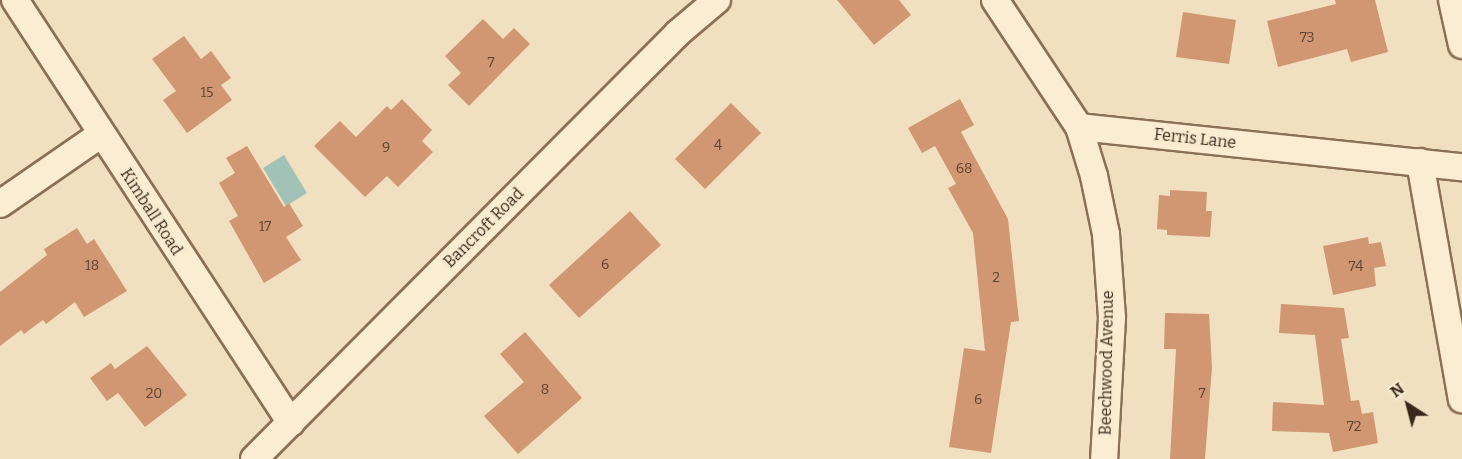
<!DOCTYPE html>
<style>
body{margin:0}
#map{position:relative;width:1462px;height:459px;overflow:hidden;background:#f0e0bf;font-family:Bitter,serif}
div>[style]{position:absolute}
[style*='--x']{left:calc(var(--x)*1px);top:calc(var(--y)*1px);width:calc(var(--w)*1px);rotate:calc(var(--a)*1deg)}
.water>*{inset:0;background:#a2c2b7}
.building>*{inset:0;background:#d19672}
.roads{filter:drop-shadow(2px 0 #8a7056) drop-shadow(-2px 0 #8a7056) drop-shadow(0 2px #8a7056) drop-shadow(0 -2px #8a7056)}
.street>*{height:26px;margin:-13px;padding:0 13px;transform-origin:13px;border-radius:13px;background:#fbedd2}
span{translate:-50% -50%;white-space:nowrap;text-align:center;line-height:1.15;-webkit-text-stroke:4.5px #f7eacf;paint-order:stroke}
.number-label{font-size:14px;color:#5f4432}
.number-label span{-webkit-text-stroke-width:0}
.street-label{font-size:16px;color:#39291c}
.north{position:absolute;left:1378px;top:375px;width:60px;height:60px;-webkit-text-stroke:4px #f7eacf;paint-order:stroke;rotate:324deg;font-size:16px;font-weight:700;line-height:24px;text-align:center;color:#39291c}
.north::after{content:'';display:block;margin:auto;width:21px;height:27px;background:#39291c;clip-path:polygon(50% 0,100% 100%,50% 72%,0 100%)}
</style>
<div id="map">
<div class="water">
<i style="clip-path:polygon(284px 155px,307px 193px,286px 206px,263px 168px)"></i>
</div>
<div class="building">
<i style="clip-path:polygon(837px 0,899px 0,911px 15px,874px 45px)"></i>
<i style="clip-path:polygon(1335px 0,1375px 0,1388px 52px,1351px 62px,1347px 49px,1278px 67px,1267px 21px,1336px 4px)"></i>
<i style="clip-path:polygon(1183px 12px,1236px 20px,1229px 64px,1176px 57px)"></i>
<i style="clip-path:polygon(483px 19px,503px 39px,514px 28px,530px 44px,469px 106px,448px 85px,461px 73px,445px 56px)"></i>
<i style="clip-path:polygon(184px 36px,201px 59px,211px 51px,231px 78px,221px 85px,232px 100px,187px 133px,163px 100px,176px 91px,152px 59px)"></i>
<i style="clip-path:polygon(402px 99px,432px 130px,422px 141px,433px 152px,398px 187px,387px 176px,365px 197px,314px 146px,340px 121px,356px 137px,387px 106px,391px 110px)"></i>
<i style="clip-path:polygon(960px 99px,974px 125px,961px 132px,1008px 219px,1019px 321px,1011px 322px,991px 453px,949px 447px,964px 348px,985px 351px,973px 233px,948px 188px,956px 184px,935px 146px,922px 153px,908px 128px)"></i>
<i style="clip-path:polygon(731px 103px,761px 133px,705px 189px,675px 159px)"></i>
<i style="clip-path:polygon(247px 146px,284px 207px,289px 203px,303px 226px,286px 237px,301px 260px,264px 283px,229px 221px,238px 216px,219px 183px,235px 173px,226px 158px)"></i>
<i style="clip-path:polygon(1170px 190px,1207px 192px,1206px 211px,1212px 211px,1210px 237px,1167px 235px,1167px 230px,1157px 229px,1159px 195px,1170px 196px)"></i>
<i style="clip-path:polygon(630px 211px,661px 245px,579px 318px,549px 285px)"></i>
<i style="clip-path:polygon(77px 228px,87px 244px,94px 239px,127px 291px,84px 317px,75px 302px,46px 324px,43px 320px,24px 334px,21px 330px,0 346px,0 292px,47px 255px,44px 249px)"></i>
<i style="clip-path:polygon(1368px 237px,1369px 244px,1381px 242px,1386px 266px,1374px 268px,1376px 286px,1333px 295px,1323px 246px)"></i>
<i style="clip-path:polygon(1281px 304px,1344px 308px,1349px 338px,1341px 339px,1351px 401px,1359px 400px,1362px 414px,1373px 412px,1378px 443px,1333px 452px,1329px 433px,1272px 431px,1273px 402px,1324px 405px,1315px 335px,1279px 333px)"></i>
<i style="clip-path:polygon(1165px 313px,1209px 314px,1212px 367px,1205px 459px,1170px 459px,1176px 349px,1164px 349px)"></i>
<i style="clip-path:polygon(525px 332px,582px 398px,518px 454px,484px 416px,524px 382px,500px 354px)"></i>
<i style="clip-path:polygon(147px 346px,187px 395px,145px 427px,118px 393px,107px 401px,90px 378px,111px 363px,115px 369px)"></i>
</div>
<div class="roads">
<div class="street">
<i style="--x:15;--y:0;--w:505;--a:56.88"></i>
<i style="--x:995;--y:0;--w:152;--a:56.5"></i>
<i style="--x:1079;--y:127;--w:51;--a:73"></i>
<i style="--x:1094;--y:176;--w:59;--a:78.3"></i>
<i style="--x:1106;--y:234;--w:84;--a:85.9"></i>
<i style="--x:1112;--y:318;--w:141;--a:93.2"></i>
<i style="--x:1452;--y:0;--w:46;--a:77.5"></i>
<i style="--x:1079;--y:127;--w:385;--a:6"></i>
<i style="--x:1420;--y:162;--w:241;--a:80"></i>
<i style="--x:0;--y:204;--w:121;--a:-34.6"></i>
<i style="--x:254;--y:459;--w:601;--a:-45.13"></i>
<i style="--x:678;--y:33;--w:51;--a:-40.2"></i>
</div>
</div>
<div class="number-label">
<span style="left:1307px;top:38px">73</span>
<span style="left:491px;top:63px">7</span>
<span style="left:207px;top:93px">15</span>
<span style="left:718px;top:146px">4</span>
<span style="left:386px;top:148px">9</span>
<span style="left:964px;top:169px">68</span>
<span style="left:265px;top:227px">17</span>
<span style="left:605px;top:265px">6</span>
<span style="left:92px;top:266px">18</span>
<span style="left:1356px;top:267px">74</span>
<span style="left:996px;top:278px">2</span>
<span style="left:545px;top:390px">8</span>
<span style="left:154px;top:394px">20</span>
<span style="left:1202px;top:394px">7</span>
<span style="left:978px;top:400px">6</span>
<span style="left:1354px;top:427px">72</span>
</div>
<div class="street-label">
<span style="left:1195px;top:139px;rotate:6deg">Ferris Lane</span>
<span style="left:151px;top:212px;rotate:57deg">Kimball Road</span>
<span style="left:484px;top:228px;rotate:-45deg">Bancroft Road</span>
<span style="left:1107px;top:363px;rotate:-89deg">Beechwood Avenue</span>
</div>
<div class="north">N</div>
</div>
